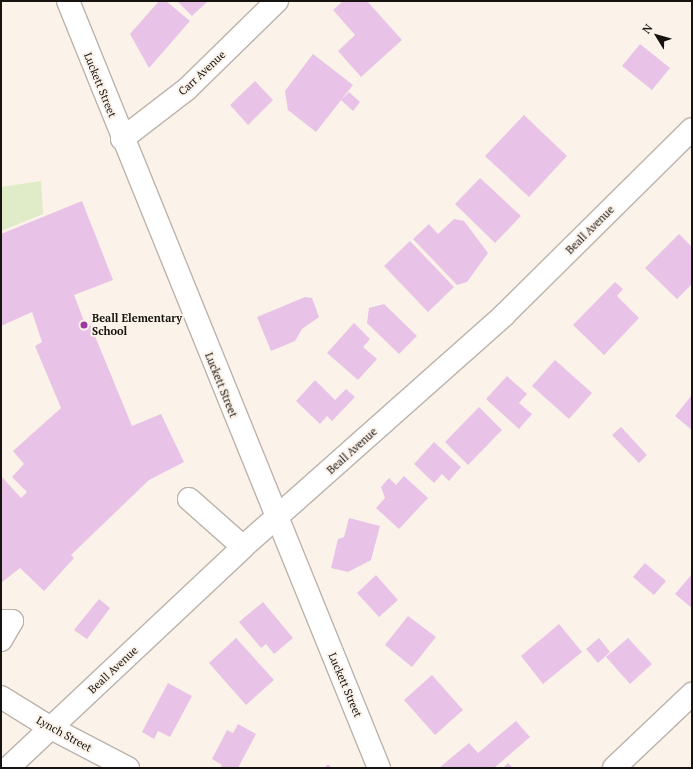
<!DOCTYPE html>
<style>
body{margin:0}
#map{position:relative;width:693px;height:769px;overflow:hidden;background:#fbf2e9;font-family:"PT Serif",serif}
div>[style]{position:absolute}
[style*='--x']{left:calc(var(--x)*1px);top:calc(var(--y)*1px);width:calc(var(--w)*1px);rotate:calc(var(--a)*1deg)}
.green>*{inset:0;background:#e0ecc7}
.building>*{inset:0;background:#e8c3e7}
.roads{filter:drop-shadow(1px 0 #bcb3ab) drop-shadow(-1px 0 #bcb3ab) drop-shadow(0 1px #bcb3ab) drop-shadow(0 -1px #bcb3ab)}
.minor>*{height:22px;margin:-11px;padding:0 11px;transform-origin:11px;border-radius:11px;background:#fff}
.dots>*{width:11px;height:11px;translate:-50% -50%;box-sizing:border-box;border:2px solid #fbf2e9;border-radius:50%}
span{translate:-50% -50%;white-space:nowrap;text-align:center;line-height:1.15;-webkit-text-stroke:4px #fbf2e9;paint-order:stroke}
.street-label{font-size:11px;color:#161310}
.poi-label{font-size:11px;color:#161310;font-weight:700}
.left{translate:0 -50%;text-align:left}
.frame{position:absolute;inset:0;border:2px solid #161310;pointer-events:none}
.north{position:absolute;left:637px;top:16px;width:40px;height:40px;-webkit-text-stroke:3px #fbf2e9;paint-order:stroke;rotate:307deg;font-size:11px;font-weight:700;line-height:16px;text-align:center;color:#161310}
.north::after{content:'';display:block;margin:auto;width:14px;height:18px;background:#161310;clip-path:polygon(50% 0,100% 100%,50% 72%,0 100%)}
</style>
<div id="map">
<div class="green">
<i style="clip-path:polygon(41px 181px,43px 214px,1px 231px,1px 187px)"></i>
</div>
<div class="building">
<i style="clip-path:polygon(159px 1px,166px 1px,190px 21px,149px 68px,130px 34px)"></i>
<i style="clip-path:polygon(177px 1px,208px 1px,192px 16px)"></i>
<i style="clip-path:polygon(343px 1px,367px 1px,402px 40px,361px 77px,338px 51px,355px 35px,333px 10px)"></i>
<i style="clip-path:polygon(640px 44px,670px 68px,652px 90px,622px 66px)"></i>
<i style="clip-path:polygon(313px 54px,353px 85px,316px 132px,288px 110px,285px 91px)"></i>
<i style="clip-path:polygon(255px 81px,273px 100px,248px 125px,230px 105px)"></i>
<i style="clip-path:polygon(349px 92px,360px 102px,353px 111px,341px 100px)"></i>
<i style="clip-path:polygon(524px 115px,567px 156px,529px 197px,485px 156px)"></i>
<i style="clip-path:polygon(480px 178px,521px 216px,495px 243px,455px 204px)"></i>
<i style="clip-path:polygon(82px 201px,113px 280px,74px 295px,86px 326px,90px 324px,132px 426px,161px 414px,184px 462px,149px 480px,71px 555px,74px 558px,44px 591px,20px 568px,1px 583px,1px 476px,21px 498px,27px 492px,12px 477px,24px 464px,13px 451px,61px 408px,35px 346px,42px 342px,32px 312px,1px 326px,1px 234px)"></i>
<i style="clip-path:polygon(454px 219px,464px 221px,488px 253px,467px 282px,457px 285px,413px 239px,429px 224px,438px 234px)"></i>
<i style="clip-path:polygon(679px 234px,692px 247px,692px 284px,677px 299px,645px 268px)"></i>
<i style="clip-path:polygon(410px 241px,454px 287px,428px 312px,384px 266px)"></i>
<i style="clip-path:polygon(615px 282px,623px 289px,617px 296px,639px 318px,604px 355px,573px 325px)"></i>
<i style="clip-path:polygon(305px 297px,312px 298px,319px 317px,302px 329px,295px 341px,271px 351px,257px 317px)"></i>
<i style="clip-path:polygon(384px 304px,417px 336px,399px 354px,367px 323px,369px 308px)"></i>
<i style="clip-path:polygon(354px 323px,370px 339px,363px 347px,377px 359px,358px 380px,327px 353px)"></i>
<i style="clip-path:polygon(555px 360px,592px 393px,569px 419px,532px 386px)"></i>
<i style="clip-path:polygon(507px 376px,527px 394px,519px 403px,532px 414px,519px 429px,486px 399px)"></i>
<i style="clip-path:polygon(315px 380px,335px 400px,346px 389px,355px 397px,332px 421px,327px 416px,320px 424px,296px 401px)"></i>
<i style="clip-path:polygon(692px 395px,692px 430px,675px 416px)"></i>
<i style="clip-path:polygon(479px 407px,502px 430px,468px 465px,445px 442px)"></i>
<i style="clip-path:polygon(621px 427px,647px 455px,639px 463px,612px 435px)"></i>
<i style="clip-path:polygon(434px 442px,461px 467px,449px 481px,442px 474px,434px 483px,414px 464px)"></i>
<i style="clip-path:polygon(404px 476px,428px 498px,399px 529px,376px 508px,385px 498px,381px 487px,389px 478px,396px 485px)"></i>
<i style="clip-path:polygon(349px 518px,380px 526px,371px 560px,348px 572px,331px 568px,338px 539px,344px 537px)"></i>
<i style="clip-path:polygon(645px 563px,666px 581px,654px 595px,633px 577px)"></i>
<i style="clip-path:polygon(692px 574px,692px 608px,675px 594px)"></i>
<i style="clip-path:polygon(376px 575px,398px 600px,379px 617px,357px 593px)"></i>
<i style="clip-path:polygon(99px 599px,110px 608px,87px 639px,74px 630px)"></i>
<i style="clip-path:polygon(263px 602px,293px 638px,274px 654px,266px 644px,261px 648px,239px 622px)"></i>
<i style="clip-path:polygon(408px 616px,436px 637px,412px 667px,385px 645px)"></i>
<i style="clip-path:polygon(559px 624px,582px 652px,543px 684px,521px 656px)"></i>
<i style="clip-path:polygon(236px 638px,274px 680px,246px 705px,209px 663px)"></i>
<i style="clip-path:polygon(599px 638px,610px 652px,598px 663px,586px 649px)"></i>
<i style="clip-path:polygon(628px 638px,652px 664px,630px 684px,606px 657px)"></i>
<i style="clip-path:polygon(432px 675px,463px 710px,435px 735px,404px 700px)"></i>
<i style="clip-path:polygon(168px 683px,192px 696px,170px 737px,158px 731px,154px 739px,142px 732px)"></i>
<i style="clip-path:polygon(516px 721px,530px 737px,494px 768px,439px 768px,469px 743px,478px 753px)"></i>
<i style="clip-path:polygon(238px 724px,256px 734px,238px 768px,220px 768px,222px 765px,212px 759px,227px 730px,233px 733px)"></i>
<i style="clip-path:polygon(508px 763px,513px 768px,503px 768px)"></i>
<i style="clip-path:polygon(328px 764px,332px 768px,324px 768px)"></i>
</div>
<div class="roads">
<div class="minor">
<i style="--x:68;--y:1;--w:828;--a:67.93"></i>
<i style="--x:122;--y:139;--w:82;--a:-37.6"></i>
<i style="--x:187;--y:89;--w:126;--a:-44.4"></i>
<i style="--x:189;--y:499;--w:72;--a:41.6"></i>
<i style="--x:1;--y:621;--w:11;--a:0"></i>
<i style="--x:12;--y:621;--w:22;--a:120"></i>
<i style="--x:1;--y:697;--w:59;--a:31.8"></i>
<i style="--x:51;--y:728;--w:87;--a:27.5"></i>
<i style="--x:8;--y:768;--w:323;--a:-43.2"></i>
<i style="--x:243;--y:547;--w:349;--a:-41.6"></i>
<i style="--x:504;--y:315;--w:264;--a:-44.7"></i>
<i style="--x:614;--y:768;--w:108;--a:-43.5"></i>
</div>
</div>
<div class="dots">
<i style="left:84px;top:325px;background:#9b3aa0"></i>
</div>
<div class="street-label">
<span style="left:202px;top:73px;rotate:-43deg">Carr Avenue</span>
<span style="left:100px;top:85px;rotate:68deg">Luckett Street</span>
<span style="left:590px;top:230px;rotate:-45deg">Beall Avenue</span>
<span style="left:221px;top:385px;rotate:68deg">Luckett Street</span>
<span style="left:352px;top:451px;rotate:-42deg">Beall Avenue</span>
<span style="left:113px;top:670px;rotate:-43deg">Beall Avenue</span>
<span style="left:345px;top:685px;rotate:67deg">Luckett Street</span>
<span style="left:64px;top:734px;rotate:29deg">Lynch Street</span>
</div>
<div class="poi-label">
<span class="left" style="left:92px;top:325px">Beall Elementary<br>School</span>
</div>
<div class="frame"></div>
<div class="north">N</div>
</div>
